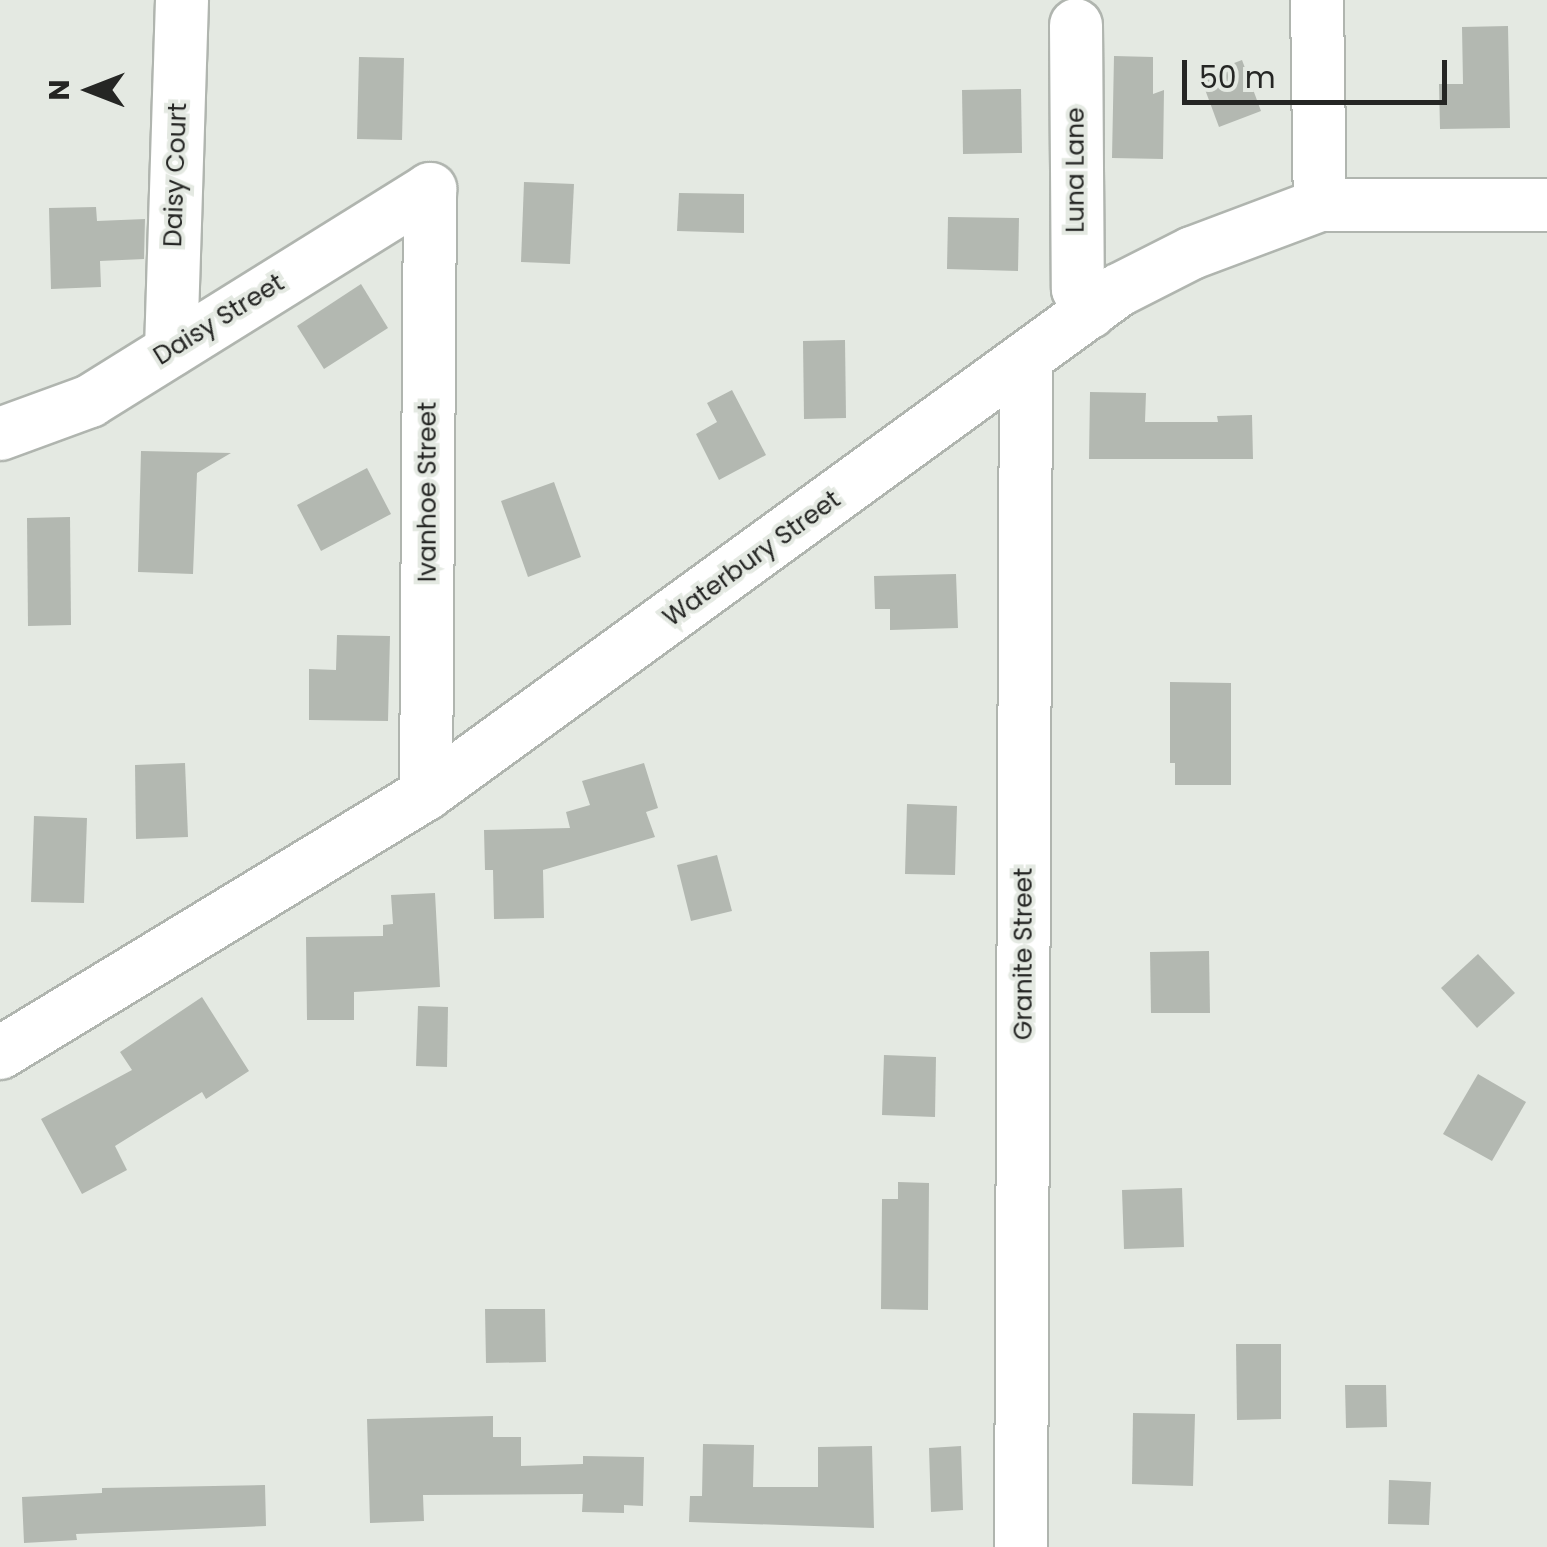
<!DOCTYPE html>
<style>
body{margin:0}
#map{position:relative;width:1547px;height:1547px;overflow:hidden;background:#e4e9e2;font-family:Poppins,sans-serif}
div>[style]{position:absolute}
[style*='--x']{left:calc(var(--x)*1px);top:calc(var(--y)*1px);width:calc(var(--w)*1px);rotate:calc(var(--a)*1deg)}
.building>*{inset:0;background:#b3b8b1}
.roads{filter:drop-shadow(2px 0 #b0b5af) drop-shadow(-2px 0 #b0b5af) drop-shadow(0 2px #b0b5af) drop-shadow(0 -2px #b0b5af)}
.minor>*{height:52px;margin:-26px;padding:0 26px;transform-origin:26px;border-radius:26px;background:#fff}
span{translate:-50% -50%;white-space:nowrap;text-align:center;line-height:1.15;-webkit-text-stroke:8px #e4e9e2;paint-order:stroke}
.street-label{font-size:25px;color:#252624}
.north{position:absolute;left:40px;top:40px;width:100px;height:100px;-webkit-text-stroke:8px #e4e9e2;paint-order:stroke;rotate:270deg;font-size:28px;font-weight:700;line-height:40px;text-align:center;color:#252624}
.north::after{content:'';display:block;margin:auto;width:35px;height:45px;background:#252624;clip-path:polygon(50% 0,100% 100%,50% 72%,0 100%)}
.scale{position:absolute;left:1182px;top:60px;width:265px;height:45px;box-sizing:border-box;border:5px solid #252624;border-top:0;padding-left:12px;font-size:30px;line-height:35px;white-space:nowrap;color:#252624;-webkit-text-stroke:8px #e4e9e2;paint-order:stroke}
</style>
<div id="map">
<div class="building">
<i style="clip-path:polygon(1508px 26px,1510px 128px,1440px 129px,1439px 84px,1463px 84px,1462px 27px)"></i>
<i style="clip-path:polygon(1114px 56px,1153px 57px,1153px 94px,1164px 90px,1163px 159px,1112px 158px)"></i>
<i style="clip-path:polygon(359px 57px,404px 58px,402px 140px,357px 139px)"></i>
<i style="clip-path:polygon(1242px 60px,1261px 111px,1219px 127px,1200px 76px)"></i>
<i style="clip-path:polygon(1021px 89px,1022px 153px,963px 154px,962px 90px)"></i>
<i style="clip-path:polygon(524px 182px,574px 184px,570px 264px,521px 262px)"></i>
<i style="clip-path:polygon(679px 193px,744px 194px,744px 233px,677px 231px)"></i>
<i style="clip-path:polygon(96px 207px,97px 221px,145px 219px,144px 259px,100px 261px,101px 287px,51px 289px,49px 208px)"></i>
<i style="clip-path:polygon(948px 217px,1019px 218px,1018px 271px,947px 269px)"></i>
<i style="clip-path:polygon(361px 284px,388px 328px,324px 369px,297px 326px)"></i>
<i style="clip-path:polygon(845px 340px,846px 418px,804px 419px,803px 341px)"></i>
<i style="clip-path:polygon(732px 390px,766px 455px,719px 480px,696px 434px,717px 422px,707px 403px)"></i>
<i style="clip-path:polygon(1090px 392px,1146px 393px,1145px 422px,1218px 422px,1217px 416px,1252px 415px,1253px 459px,1089px 459px)"></i>
<i style="clip-path:polygon(141px 451px,231px 453px,197px 473px,193px 574px,138px 572px)"></i>
<i style="clip-path:polygon(367px 468px,391px 514px,321px 551px,297px 505px)"></i>
<i style="clip-path:polygon(554px 482px,581px 557px,528px 577px,501px 501px)"></i>
<i style="clip-path:polygon(70px 517px,71px 625px,28px 626px,27px 518px)"></i>
<i style="clip-path:polygon(956px 574px,958px 628px,890px 630px,890px 609px,875px 609px,874px 576px)"></i>
<i style="clip-path:polygon(337px 635px,390px 636px,388px 721px,309px 720px,309px 669px,336px 670px)"></i>
<i style="clip-path:polygon(1170px 682px,1231px 683px,1231px 785px,1175px 785px,1175px 763px,1170px 763px)"></i>
<i style="clip-path:polygon(185px 763px,188px 837px,136px 839px,135px 765px)"></i>
<i style="clip-path:polygon(644px 763px,658px 808px,646px 812px,655px 837px,543px 870px,544px 918px,494px 919px,493px 870px,485px 870px,484px 830px,570px 828px,566px 812px,590px 805px,582px 781px)"></i>
<i style="clip-path:polygon(907px 804px,957px 806px,955px 875px,905px 874px)"></i>
<i style="clip-path:polygon(34px 816px,87px 818px,84px 903px,31px 902px)"></i>
<i style="clip-path:polygon(717px 855px,732px 911px,691px 921px,677px 865px)"></i>
<i style="clip-path:polygon(435px 893px,440px 987px,354px 992px,354px 1020px,307px 1020px,306px 937px,383px 936px,383px 925px,393px 924px,391px 895px)"></i>
<i style="clip-path:polygon(1209px 951px,1210px 1013px,1151px 1013px,1150px 952px)"></i>
<i style="clip-path:polygon(1478px 954px,1515px 993px,1477px 1028px,1441px 988px)"></i>
<i style="clip-path:polygon(202px 997px,249px 1071px,206px 1099px,202px 1092px,115px 1146px,127px 1170px,82px 1194px,41px 1119px,132px 1070px,120px 1052px)"></i>
<i style="clip-path:polygon(418px 1006px,448px 1007px,447px 1067px,416px 1066px)"></i>
<i style="clip-path:polygon(884px 1055px,936px 1057px,935px 1117px,882px 1115px)"></i>
<i style="clip-path:polygon(1478px 1074px,1526px 1102px,1492px 1161px,1443px 1134px)"></i>
<i style="clip-path:polygon(898px 1182px,929px 1183px,928px 1310px,881px 1309px,882px 1199px,898px 1199px)"></i>
<i style="clip-path:polygon(1182px 1188px,1184px 1247px,1124px 1249px,1122px 1190px)"></i>
<i style="clip-path:polygon(485px 1309px,545px 1309px,546px 1362px,486px 1363px)"></i>
<i style="clip-path:polygon(1236px 1344px,1281px 1344px,1281px 1419px,1237px 1420px)"></i>
<i style="clip-path:polygon(1345px 1385px,1386px 1385px,1387px 1427px,1346px 1428px)"></i>
<i style="clip-path:polygon(1133px 1413px,1195px 1414px,1193px 1486px,1132px 1484px)"></i>
<i style="clip-path:polygon(493px 1416px,493px 1437px,521px 1437px,521px 1466px,583px 1464px,583px 1456px,644px 1457px,643px 1506px,624px 1505px,624px 1513px,582px 1512px,583px 1494px,423px 1495px,424px 1521px,370px 1523px,367px 1419px)"></i>
<i style="clip-path:polygon(703px 1444px,754px 1445px,753px 1487px,818px 1487px,818px 1447px,872px 1446px,874px 1528px,689px 1522px,690px 1496px,702px 1496px)"></i>
<i style="clip-path:polygon(961px 1446px,963px 1510px,931px 1512px,929px 1448px)"></i>
<i style="clip-path:polygon(1389px 1480px,1431px 1482px,1429px 1525px,1388px 1524px)"></i>
<i style="clip-path:polygon(265px 1485px,266px 1526px,76px 1534px,77px 1540px,24px 1543px,22px 1497px,102px 1493px,102px 1488px)"></i>
</div>
<div class="roads">
<div class="minor">
<i style="--x:1317;--y:0;--w:205;--a:89.2"></i>
<i style="--x:1076;--y:25;--w:264;--a:89.6"></i>
<i style="--x:1078;--y:289;--w:26;--a:62"></i>
<i style="--x:171;--y:350;--w:350;--a:-88.2"></i>
<i style="--x:0;--y:434;--w:96;--a:-20.1"></i>
<i style="--x:90;--y:401;--w:401;--a:-31.9"></i>
<i style="--x:426;--y:794;--w:605;--a:-89.62"></i>
<i style="--x:0;--y:1053;--w:499;--a:-31.3"></i>
<i style="--x:426;--y:794;--w:857;--a:-36.03"></i>
<i style="--x:1119;--y:290;--w:82;--a:-26.9"></i>
<i style="--x:1192;--y:253;--w:137;--a:-20.6"></i>
<i style="--x:1320;--y:205;--w:227;--a:0"></i>
<i style="--x:1021;--y:1547;--w:1187;--a:-89.76"></i>
</div>
</div>
<div class="street-label">
<span style="left:1076px;top:170px;rotate:-90deg">Luna Lane</span>
<span style="left:176px;top:175px;rotate:-88deg">Daisy Court</span>
<span style="left:219px;top:320px;rotate:-32deg">Daisy Street</span>
<span style="left:428px;top:492px;rotate:-90deg">Ivanhoe Street</span>
<span style="left:752px;top:559px;rotate:-36deg">Waterbury Street</span>
<span style="left:1024px;top:954px;rotate:-90deg">Granite Street</span>
</div>
<div class="north">N</div>
<div class="scale">50 m</div>
</div>
